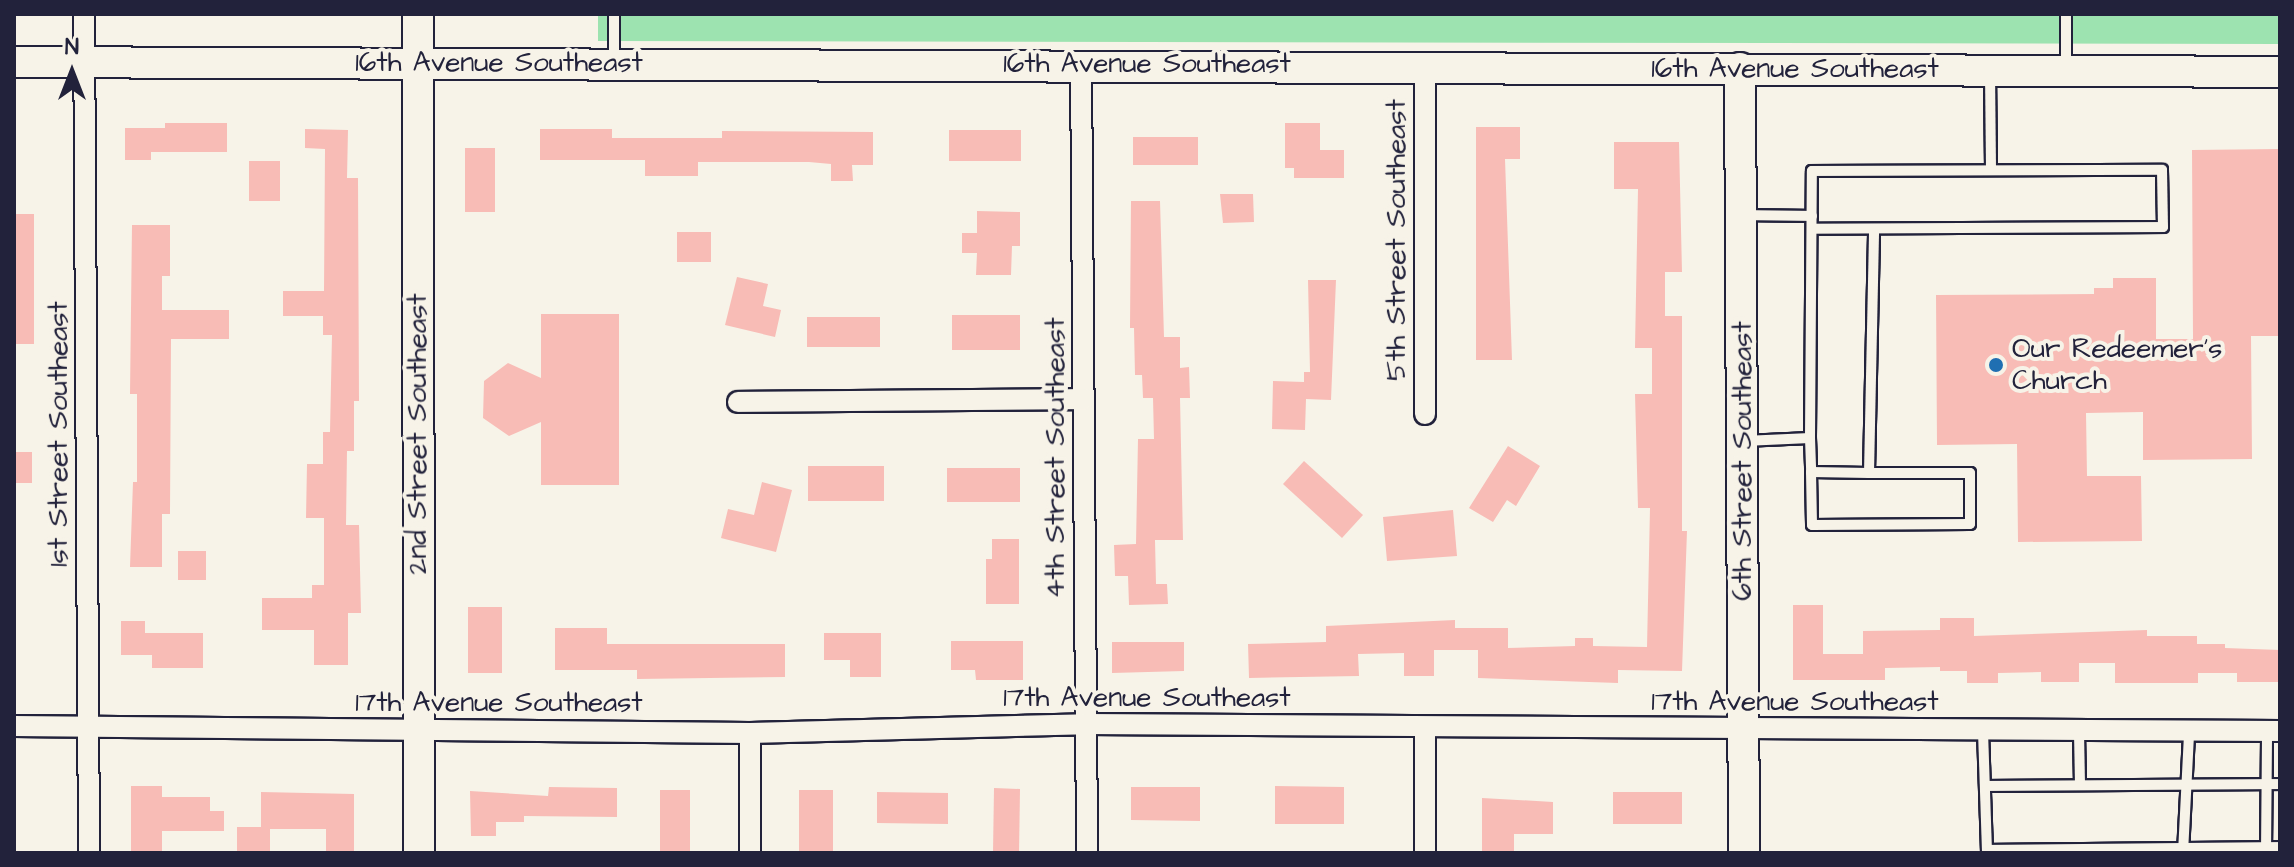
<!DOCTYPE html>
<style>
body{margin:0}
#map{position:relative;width:2294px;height:867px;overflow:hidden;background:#f7f3e8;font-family:"Architects Daughter",sans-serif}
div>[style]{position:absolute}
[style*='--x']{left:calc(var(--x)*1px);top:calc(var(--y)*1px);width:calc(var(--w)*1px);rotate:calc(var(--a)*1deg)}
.green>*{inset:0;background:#9de3b0}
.building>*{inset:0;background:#f8bcb6}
.roads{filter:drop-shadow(2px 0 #22223b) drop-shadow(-2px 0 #22223b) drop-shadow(0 2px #22223b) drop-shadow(0 -2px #22223b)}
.lane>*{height:10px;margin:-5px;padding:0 5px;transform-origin:5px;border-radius:5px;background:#f7f3e8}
.street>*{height:20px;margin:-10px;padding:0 10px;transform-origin:10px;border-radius:10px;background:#f7f3e8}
.secondary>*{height:30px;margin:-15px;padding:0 15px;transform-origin:15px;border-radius:15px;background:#f7f3e8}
.dots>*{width:22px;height:22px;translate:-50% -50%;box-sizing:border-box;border:4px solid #f7f3e8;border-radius:50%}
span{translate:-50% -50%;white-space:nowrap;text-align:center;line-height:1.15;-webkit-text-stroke:8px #f7f3e8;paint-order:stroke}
.street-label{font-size:28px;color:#22223b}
.poi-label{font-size:28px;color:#22223b}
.left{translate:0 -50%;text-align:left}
.frame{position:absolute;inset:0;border:16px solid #22223b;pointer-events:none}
.north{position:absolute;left:32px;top:32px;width:80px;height:80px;-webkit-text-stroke:6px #f7f3e8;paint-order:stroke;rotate:0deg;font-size:22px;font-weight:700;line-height:32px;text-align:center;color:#22223b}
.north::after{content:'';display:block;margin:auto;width:28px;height:36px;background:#22223b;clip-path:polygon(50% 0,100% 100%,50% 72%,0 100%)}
</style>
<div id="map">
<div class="green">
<i style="clip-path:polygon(598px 14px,2280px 14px,2280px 44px,598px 41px)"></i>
</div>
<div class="building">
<i style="clip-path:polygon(165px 123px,227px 123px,227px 152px,151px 152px,151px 160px,125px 160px,125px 128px,165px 128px)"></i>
<i style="clip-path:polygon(1285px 123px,1320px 123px,1320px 150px,1344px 150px,1344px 178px,1294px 178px,1294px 168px,1285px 168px)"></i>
<i style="clip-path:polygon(1476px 127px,1520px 127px,1520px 159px,1505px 159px,1512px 360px,1476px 360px)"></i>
<i style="clip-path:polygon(305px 129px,348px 130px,347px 178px,358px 178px,359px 401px,354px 401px,354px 451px,347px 451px,346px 525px,359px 525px,361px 613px,348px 613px,348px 665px,314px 665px,314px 630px,262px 630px,262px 598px,312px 598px,312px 585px,324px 585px,324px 518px,306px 518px,307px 464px,323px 464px,323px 432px,330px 432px,332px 335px,323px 335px,323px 316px,283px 316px,283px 291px,324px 291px,325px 149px,305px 148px)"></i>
<i style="clip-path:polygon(540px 129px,612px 129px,612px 138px,722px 138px,722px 131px,873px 132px,873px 165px,852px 165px,853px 181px,831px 181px,831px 164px,809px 162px,698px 162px,698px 176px,645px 176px,645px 160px,540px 160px)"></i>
<i style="clip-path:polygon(949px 130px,1021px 130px,1021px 161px,949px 161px)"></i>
<i style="clip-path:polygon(1133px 137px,1198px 137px,1198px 165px,1133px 165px)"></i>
<i style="clip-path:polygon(1614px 142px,1679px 142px,1682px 272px,1665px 272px,1665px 316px,1682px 316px,1682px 531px,1687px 531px,1682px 671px,1618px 670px,1618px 683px,1478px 678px,1478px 650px,1434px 650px,1434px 676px,1404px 676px,1404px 653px,1358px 654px,1359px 676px,1249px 678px,1248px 644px,1326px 642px,1326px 626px,1455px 620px,1455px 628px,1508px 628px,1508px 648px,1575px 646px,1575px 638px,1593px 638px,1593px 646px,1647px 647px,1650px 508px,1638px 508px,1635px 394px,1652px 394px,1652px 348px,1635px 348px,1638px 189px,1614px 189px)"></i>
<i style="clip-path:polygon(465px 148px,495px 148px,495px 212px,465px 212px)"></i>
<i style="clip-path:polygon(2280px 149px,2280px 336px,2251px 336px,2252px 459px,2143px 460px,2143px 412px,2086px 413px,2087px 476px,2141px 476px,2142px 541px,2018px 542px,2017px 444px,1937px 445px,1936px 295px,2094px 294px,2094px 288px,2113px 288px,2113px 278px,2156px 278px,2156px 339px,2193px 339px,2192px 150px)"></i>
<i style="clip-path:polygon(249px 161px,280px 161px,280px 201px,249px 201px)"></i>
<i style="clip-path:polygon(1220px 194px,1253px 194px,1254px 222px,1223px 223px)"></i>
<i style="clip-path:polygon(1131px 201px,1160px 201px,1164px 337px,1180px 337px,1180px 368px,1189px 367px,1190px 398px,1180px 398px,1183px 540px,1155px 540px,1156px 584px,1167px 584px,1168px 604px,1129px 605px,1128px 576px,1115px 576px,1114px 545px,1136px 544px,1138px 439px,1154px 439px,1153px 398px,1143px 398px,1142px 375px,1135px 375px,1134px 328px,1130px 328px)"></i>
<i style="clip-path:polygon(977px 211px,1020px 212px,1020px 246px,1012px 246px,1011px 275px,976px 275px,977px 253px,962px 253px,962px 233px,977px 233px)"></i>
<i style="clip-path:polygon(14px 214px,34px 214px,34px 344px,14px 344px)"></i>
<i style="clip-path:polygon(132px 225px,170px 225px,170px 276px,162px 276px,162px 310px,229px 310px,229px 339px,171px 339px,170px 514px,162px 514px,162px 567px,130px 567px,133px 482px,137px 482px,137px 394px,130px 394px)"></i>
<i style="clip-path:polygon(677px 232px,711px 232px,711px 262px,677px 262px)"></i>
<i style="clip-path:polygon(737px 277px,768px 284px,763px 306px,781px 310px,775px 337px,725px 325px)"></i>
<i style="clip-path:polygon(1308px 280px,1336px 280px,1331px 400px,1306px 399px,1305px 430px,1272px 429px,1273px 381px,1304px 382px,1304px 372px,1310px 372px)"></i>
<i style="clip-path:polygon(541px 314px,619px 314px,619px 485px,541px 485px,541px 422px,509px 436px,483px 418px,484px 381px,508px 363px,541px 378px)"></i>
<i style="clip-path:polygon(952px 315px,1020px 315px,1020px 350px,952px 350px)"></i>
<i style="clip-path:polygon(807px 317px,880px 317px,880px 347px,807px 347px)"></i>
<i style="clip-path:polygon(1508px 446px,1540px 466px,1516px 506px,1507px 500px,1493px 522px,1469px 508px)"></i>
<i style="clip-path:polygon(14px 452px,32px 452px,32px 483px,14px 483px)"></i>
<i style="clip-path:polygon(1304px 461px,1363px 515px,1342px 538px,1283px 484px)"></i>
<i style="clip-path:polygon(808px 466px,884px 466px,884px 501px,808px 501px)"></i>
<i style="clip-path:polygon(947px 468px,1020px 468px,1020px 502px,947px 502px)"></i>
<i style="clip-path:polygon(762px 482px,792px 490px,776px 552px,721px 538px,728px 509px,754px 515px)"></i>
<i style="clip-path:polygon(1453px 510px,1457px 556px,1387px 561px,1383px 517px)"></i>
<i style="clip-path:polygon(992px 539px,1019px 539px,1019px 604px,986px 604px,986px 559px,992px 559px)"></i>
<i style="clip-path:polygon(178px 551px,206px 551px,206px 580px,178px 580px)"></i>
<i style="clip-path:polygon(1793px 605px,1823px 605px,1823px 654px,1863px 654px,1863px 631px,1940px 630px,1940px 618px,1974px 618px,1974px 636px,2147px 630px,2147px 636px,2197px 636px,2197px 644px,2225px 644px,2225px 648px,2280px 650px,2280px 682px,2237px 682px,2237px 673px,2198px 673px,2198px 683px,2115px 683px,2115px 663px,2079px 663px,2079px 682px,2041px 682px,2041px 672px,1998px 673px,1998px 683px,1967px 683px,1967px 671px,1940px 671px,1940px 667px,1885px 668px,1885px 680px,1793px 680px)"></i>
<i style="clip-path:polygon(468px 607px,502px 607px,502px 673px,468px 673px)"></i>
<i style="clip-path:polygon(121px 621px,145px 621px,145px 633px,203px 633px,203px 668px,152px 668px,152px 655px,121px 655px)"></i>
<i style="clip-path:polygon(555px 628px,607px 628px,607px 644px,785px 644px,785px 677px,637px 679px,637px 670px,555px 670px)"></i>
<i style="clip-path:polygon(824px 633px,881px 633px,881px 677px,850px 677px,850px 660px,824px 660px)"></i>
<i style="clip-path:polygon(951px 641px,1023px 641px,1023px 680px,976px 680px,975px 670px,951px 670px)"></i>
<i style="clip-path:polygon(1112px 642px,1184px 642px,1184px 671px,1112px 673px)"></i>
<i style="clip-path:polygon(131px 786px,162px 786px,162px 797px,210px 797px,210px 811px,224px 811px,224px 831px,162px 831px,162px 853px,131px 853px)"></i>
<i style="clip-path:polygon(1275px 786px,1344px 787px,1344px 824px,1275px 824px)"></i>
<i style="clip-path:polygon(549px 787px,617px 788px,617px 817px,524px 816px,524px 822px,496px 822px,496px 836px,471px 836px,470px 791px,548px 796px)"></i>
<i style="clip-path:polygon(1131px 787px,1200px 787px,1200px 821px,1131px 820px)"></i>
<i style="clip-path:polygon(994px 788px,1020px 789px,1019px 853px,993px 853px)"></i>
<i style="clip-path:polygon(660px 790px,690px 790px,690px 853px,660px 853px)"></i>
<i style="clip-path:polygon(799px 790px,833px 790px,833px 853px,799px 853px)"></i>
<i style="clip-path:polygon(261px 792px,354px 794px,354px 853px,326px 853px,326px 829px,270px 829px,270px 853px,237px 853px,237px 827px,261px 827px)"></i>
<i style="clip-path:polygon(877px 792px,948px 793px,948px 824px,877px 823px)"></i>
<i style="clip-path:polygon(1613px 792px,1682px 792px,1682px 824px,1613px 824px)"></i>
<i style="clip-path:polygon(1482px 798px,1553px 802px,1553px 834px,1514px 834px,1514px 852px,1482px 852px)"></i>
</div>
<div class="roads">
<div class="lane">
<i style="--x:2066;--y:14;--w:55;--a:90"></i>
<i style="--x:614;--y:60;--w:46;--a:-90"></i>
<i style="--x:1990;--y:72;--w:98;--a:89.4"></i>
<i style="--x:1742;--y:215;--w:70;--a:0.8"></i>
<i style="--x:1810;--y:438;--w:34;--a:88"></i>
<i style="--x:1744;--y:441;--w:66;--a:-2.6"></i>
<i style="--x:1810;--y:438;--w:267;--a:-89.6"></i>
<i style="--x:1812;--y:171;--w:350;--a:-0.2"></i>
<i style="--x:2162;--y:170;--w:57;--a:89"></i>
<i style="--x:2163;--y:227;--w:351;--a:179.7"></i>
<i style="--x:1869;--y:473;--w:58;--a:-179"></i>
<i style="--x:1811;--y:472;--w:53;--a:88.9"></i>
<i style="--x:1812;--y:525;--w:158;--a:-0.4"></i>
<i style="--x:1970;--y:524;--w:51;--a:-90"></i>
<i style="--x:1970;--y:473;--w:101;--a:180"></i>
<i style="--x:1869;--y:473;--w:244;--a:-88.8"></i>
<i style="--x:1983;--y:731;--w:119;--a:88.1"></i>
<i style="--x:1987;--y:850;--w:293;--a:-0.6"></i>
<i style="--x:2079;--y:732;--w:53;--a:88.9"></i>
<i style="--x:1987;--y:786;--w:293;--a:-0.4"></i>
<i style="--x:2183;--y:853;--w:120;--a:-87.1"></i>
<i style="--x:2266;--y:853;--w:121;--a:-89.5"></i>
</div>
<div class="street">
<i style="--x:84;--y:14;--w:839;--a:89.66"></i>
<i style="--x:1081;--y:63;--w:790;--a:89.56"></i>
<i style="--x:1425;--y:66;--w:348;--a:90"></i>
<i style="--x:738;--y:402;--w:346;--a:-0.5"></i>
<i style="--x:14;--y:726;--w:736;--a:0.54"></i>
<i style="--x:750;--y:733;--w:336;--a:-1.5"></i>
<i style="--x:1086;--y:724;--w:1194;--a:0.34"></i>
<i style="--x:750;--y:853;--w:120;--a:-90"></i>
<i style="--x:1425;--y:853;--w:126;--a:-90"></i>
</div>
<div class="secondary">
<i style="--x:418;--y:14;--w:839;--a:89.93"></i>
<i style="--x:14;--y:62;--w:2266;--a:0.25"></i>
<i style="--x:1740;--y:68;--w:785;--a:89.71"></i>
</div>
</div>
<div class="dots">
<i style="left:1996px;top:365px;background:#1f6fb2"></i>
</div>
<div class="street-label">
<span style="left:499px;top:63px">16th Avenue Southeast</span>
<span style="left:1147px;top:64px">16th Avenue Southeast</span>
<span style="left:1795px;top:69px">16th Avenue Southeast</span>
<span style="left:1397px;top:240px;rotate:-90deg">5th Street Southeast</span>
<span style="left:59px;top:434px;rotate:-90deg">1st Street Southeast</span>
<span style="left:418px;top:434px;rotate:-90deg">2nd Street Southeast</span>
<span style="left:1056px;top:458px;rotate:-90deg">4th Street Southeast</span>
<span style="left:1743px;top:461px;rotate:-90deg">6th Street Southeast</span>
<span style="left:1147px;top:698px">17th Avenue Southeast</span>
<span style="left:1795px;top:702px">17th Avenue Southeast</span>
<span style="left:499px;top:703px">17th Avenue Southeast</span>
</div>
<div class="poi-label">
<span class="left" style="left:2012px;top:365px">Our Redeemer's<br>Church</span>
</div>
<div class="frame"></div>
<div class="north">N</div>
</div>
